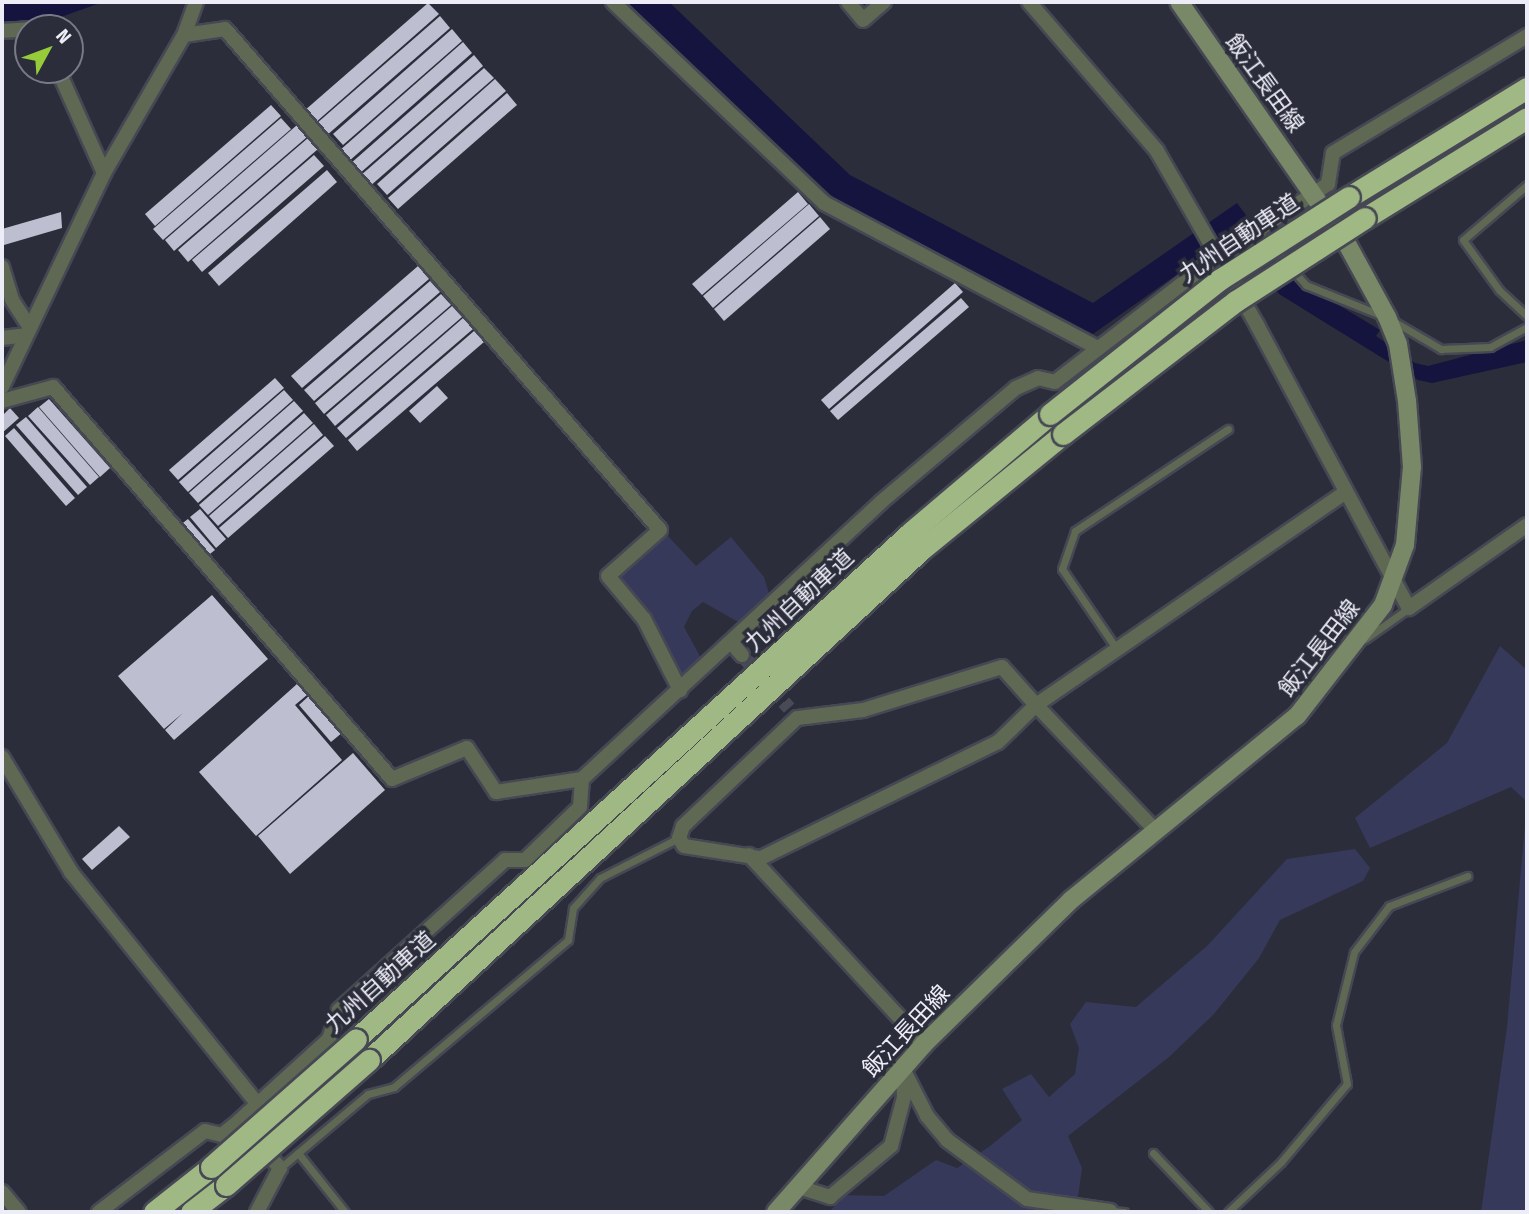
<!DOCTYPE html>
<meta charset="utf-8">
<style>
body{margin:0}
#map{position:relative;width:1529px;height:1214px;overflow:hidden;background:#2b2d3a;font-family:"Fira Sans Condensed","Noto Sans JP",sans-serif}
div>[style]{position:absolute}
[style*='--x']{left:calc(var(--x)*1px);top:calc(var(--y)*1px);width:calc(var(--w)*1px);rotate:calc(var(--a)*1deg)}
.green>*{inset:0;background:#36395a}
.water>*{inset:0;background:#15143e}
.building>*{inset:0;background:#bdbfd0}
.minor-tunnel>*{height:14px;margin-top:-7px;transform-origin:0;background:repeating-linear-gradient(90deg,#484a56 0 14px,transparent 0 21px)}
.roads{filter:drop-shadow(2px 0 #464854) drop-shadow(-2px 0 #464854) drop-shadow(0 2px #464854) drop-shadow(0 -2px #464854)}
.service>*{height:7px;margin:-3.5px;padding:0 3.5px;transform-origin:3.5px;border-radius:3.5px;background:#5e6853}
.minor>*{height:14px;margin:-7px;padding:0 7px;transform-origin:7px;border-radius:7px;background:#5e6853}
.secondary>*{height:18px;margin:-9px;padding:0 9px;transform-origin:9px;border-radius:9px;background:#798867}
.motorway>*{height:21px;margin:-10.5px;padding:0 10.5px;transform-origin:10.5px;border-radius:10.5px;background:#a0b883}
.bridges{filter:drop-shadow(2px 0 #464854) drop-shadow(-2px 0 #464854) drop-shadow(0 2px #464854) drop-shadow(0 -2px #464854)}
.motorway-bridge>*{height:21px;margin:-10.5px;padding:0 10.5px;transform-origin:10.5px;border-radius:10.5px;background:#a0b883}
span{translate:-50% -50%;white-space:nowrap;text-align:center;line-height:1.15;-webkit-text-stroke:7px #2b2d3a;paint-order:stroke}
.street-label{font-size:23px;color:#ecedf6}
.frame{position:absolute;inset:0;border:4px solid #ecedf6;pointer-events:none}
.north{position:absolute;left:14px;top:14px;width:70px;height:70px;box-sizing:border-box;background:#2b2d3a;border:2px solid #787a85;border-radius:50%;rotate:49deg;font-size:19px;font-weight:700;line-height:28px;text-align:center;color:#ecedf6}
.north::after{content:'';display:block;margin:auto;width:24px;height:32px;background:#96cc3a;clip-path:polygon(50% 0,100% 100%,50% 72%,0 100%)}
</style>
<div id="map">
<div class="green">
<i style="clip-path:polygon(667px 535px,696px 566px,731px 537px,764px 577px,770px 597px,740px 623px,703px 602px,692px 611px,684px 627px,702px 660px,682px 679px,616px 580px)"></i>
<i style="clip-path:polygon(1500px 646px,1527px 670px,1527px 1212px,1481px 1212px,1507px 1027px,1527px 802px,1511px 787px,1370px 848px,1355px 818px,1447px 743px)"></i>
<i style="clip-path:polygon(1355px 849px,1370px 868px,1363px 881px,1280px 920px,1259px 958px,1214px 1014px,1169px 1057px,1068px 1136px,1082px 1168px,1076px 1212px,829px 1212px,845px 1195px,884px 1196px,936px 1160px,957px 1168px,990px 1146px,1022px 1120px,1002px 1089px,1031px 1074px,1049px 1097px,1075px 1074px,1079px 1048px,1070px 1024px,1086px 1002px,1136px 1007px,1208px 945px,1287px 859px)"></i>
</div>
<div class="water">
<i style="clip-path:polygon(2px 2px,103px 2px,44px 23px,2px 27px)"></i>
<i style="clip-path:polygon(627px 2px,669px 2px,850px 175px,1093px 303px,1237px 203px,1292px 277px,1380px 330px,1376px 336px,1415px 363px,1428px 366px,1527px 340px,1527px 362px,1432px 383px,1418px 380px,1279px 294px,1234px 234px,1093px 334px,834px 198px)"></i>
</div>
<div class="building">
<i style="clip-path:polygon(428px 3px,439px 14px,315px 123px,304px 111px)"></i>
<i style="clip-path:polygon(440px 16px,450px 28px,326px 136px,316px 124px)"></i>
<i style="clip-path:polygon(452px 29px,462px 41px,343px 145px,333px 134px)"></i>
<i style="clip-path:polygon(463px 42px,472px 53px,348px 162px,339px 151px)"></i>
<i style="clip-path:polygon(474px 55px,483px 66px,359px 174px,350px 164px)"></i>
<i style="clip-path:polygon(484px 68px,494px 78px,369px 187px,360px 176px)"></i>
<i style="clip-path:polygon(495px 79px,506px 91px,387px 195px,377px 184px)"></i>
<i style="clip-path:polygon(507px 93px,517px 105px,398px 209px,388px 198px)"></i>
<i style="clip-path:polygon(271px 105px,281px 116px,155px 226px,145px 214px)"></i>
<i style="clip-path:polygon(281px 118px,291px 129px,163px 240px,153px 229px)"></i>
<i style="clip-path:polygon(297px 125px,307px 137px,174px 251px,165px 240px)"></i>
<i style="clip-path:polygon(308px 138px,318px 149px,188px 262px,178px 250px)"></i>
<i style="clip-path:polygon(314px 155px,324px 166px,202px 272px,192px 260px)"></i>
<i style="clip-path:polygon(327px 170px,337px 182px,219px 286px,208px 273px)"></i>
<i style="clip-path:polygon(798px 192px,808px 204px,702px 295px,692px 284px)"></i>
<i style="clip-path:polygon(809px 204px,819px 216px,713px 308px,703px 296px)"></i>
<i style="clip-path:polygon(61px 212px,62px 228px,4px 245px,2px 229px)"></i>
<i style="clip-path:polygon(820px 217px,830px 229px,724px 321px,714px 309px)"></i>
<i style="clip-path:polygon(418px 266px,429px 279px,302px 388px,291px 376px)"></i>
<i style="clip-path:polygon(430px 281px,440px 292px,314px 401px,304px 390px)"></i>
<i style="clip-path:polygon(955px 283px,963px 292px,829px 409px,821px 400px)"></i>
<i style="clip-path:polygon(441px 294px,451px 305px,324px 414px,315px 403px)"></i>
<i style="clip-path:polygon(961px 298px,969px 307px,838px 420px,830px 411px)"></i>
<i style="clip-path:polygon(452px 306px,462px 317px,335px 426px,326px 415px)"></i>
<i style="clip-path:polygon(463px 318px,473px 329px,346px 438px,337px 428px)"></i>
<i style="clip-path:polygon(474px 331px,484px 342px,357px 451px,348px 440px)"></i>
<i style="clip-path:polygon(275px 378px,284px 388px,178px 480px,169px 470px)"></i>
<i style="clip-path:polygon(437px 386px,448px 398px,420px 423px,409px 411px)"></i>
<i style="clip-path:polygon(284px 390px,293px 400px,188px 492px,179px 482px)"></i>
<i style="clip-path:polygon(49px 399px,110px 468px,100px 477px,39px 407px)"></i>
<i style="clip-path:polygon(294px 401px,303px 411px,198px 503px,189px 493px)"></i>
<i style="clip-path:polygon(38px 407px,99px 477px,90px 485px,28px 416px)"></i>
<i style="clip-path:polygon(10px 408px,19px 418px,2px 433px,2px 416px)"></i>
<i style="clip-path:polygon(304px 413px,313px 423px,208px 515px,199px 505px)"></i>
<i style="clip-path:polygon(26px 417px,87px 487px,78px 495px,16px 425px)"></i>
<i style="clip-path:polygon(314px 424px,323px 435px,218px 526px,209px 516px)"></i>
<i style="clip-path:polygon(14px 428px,75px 498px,66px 506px,5px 436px)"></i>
<i style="clip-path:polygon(325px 436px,334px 446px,228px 538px,219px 528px)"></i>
<i style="clip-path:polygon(200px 509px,226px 539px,216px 548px,190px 517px)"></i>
<i style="clip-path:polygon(188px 519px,215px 550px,206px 557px,179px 526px)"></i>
<i style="clip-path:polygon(212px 595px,268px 659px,174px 740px,165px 730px,183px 713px,164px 729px,118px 676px)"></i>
<i style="clip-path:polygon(297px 684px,307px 695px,295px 705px,342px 760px,256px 836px,199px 772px)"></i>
<i style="clip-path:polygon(310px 695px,343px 732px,331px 742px,299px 705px)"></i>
<i style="clip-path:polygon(353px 753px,385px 790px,290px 874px,258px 836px)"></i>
<i style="clip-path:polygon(119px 826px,130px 837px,92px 870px,82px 859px)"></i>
</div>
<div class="minor-tunnel">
<i style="--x:742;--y:655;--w:71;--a:48.4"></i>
</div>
<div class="roads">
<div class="service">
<i style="--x:1527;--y:185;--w:84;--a:139.3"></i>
<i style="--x:1463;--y:240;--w:62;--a:54.2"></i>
<i style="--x:1499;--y:290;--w:38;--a:43"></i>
<i style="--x:1257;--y:230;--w:74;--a:48.3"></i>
<i style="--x:1306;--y:285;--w:83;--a:21.9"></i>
<i style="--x:1393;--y:321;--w:56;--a:30.3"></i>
<i style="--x:1441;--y:349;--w:49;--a:-2.3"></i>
<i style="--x:1490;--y:347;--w:42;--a:-28.4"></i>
<i style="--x:1365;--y:639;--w:54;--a:-35.2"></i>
<i style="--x:1118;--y:651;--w:99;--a:-124.3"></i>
<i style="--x:1062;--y:569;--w:40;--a:-71.1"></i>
<i style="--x:1075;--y:531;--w:184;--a:-33.7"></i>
<i style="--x:298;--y:1153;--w:75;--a:51.5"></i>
<i style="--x:1153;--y:1153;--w:81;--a:46.5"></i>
<i style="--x:280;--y:1168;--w:115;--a:-40.1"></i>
<i style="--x:368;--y:1094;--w:27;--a:-15"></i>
<i style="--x:394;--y:1087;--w:228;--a:-40.2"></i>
<i style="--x:568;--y:940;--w:32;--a:-81"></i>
<i style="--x:573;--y:908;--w:40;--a:-48"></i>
<i style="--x:600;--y:878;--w:89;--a:-26.9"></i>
<i style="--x:1110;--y:1211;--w:14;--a:4"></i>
<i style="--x:1228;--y:1212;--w:73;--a:-43.3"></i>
<i style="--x:1281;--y:1162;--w:102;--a:-49.8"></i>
<i style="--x:1347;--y:1084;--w:60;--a:-100.6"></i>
<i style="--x:1336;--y:1025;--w:75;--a:-76.1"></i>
<i style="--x:1354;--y:952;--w:58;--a:-52.7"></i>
<i style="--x:1389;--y:906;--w:84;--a:-21"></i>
</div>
<div class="minor">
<i style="--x:613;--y:2;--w:291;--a:43.6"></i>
<i style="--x:824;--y:203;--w:310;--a:27.9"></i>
<i style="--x:848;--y:2;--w:23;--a:50"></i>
<i style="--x:863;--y:20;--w:28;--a:-41"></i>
<i style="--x:1029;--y:2;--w:196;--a:49.3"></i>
<i style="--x:1157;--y:151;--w:201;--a:60.1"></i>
<i style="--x:1257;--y:325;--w:321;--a:61.8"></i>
<i style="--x:1409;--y:608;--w:144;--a:-35.1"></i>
<i style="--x:38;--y:28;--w:3;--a:0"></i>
<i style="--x:2;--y:31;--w:26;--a:-4"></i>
<i style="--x:184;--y:35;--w:41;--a:-8.3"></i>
<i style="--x:225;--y:29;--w:663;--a:49.03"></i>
<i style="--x:660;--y:530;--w:69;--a:138.5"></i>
<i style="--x:608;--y:576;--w:56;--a:50.1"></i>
<i style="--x:644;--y:619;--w:80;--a:63.1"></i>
<i style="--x:58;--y:70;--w:113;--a:65.9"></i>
<i style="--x:2;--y:267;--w:34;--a:73"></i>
<i style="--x:12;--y:300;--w:31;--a:57"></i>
<i style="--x:2;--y:338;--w:23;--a:-7"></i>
<i style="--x:2;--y:387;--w:237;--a:-64.5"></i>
<i style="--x:104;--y:173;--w:160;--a:-59.9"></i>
<i style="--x:184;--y:35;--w:35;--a:-70"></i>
<i style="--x:2;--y:401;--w:53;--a:-15.4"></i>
<i style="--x:53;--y:387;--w:518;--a:49.15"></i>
<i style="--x:392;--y:779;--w:81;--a:-22.5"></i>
<i style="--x:467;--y:748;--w:53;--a:56.6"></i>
<i style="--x:496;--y:792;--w:87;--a:-8.6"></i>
<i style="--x:582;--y:779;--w:408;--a:-42.8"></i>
<i style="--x:881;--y:502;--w:177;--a:-40.2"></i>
<i style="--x:1016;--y:388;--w:24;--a:-24"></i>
<i style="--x:1038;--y:378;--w:17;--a:13"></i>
<i style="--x:1055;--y:382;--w:205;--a:-37.7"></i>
<i style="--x:1217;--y:257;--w:133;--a:-33.3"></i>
<i style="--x:1328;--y:184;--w:31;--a:-81"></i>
<i style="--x:1333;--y:153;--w:227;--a:-31.1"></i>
<i style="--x:731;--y:642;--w:17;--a:50"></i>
<i style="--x:2;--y:757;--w:134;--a:59"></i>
<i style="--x:71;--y:872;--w:297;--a:51.2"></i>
<i style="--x:1156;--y:831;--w:174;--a:-133.6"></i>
<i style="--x:1036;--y:705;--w:51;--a:-131.8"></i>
<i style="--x:1002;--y:667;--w:145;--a:162.8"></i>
<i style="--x:863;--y:710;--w:66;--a:173.1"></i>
<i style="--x:797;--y:718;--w:157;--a:136.5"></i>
<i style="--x:683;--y:826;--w:13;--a:108"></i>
<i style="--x:679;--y:838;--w:9;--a:58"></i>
<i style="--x:684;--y:846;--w:78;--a:8.9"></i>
<i style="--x:761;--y:858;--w:264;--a:-26.1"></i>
<i style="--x:998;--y:742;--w:53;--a:-44.2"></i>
<i style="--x:1036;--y:705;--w:376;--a:-34.5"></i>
<i style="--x:749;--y:855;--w:258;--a:47.2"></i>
<i style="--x:903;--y:1069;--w:53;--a:62.9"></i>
<i style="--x:927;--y:1116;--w:31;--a:50"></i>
<i style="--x:947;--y:1140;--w:99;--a:36.4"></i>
<i style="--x:1027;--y:1199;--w:84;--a:8.2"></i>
<i style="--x:244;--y:1127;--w:55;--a:48.7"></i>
<i style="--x:280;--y:1168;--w:50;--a:117.6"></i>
<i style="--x:799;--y:1187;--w:33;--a:18"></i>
<i style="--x:830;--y:1197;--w:80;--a:-39.9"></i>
<i style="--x:891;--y:1146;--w:51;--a:-75.1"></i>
<i style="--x:904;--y:1097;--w:23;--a:-92"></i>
<i style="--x:2;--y:1192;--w:26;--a:50"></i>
<i style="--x:99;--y:1212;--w:133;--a:-37.4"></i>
<i style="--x:205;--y:1131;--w:17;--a:13"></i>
<i style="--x:222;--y:1135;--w:22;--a:-39"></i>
<i style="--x:239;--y:1121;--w:122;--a:-42.3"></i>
<i style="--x:329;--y:1039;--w:31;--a:-71"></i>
<i style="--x:339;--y:1010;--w:224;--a:-42.1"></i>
<i style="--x:505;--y:860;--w:20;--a:0"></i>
<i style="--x:525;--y:860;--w:76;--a:-43.9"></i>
<i style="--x:580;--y:807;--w:28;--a:-86"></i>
</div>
<div class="secondary">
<i style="--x:776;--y:1212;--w:224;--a:-48.6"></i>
<i style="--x:924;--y:1044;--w:206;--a:-44.4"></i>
<i style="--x:1071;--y:900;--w:291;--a:-39.2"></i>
<i style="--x:1297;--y:716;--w:140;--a:-52.2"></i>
<i style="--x:1383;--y:605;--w:64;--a:-69.9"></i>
<i style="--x:1405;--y:545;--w:78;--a:-84.9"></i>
<i style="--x:1412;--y:467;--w:66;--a:-94.3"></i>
<i style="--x:1407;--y:401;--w:58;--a:-99"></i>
<i style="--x:1398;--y:344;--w:29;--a:-112"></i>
<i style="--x:1387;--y:317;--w:85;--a:-118.7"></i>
<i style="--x:1346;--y:242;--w:292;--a:-124.8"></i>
</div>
<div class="motorway">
<i style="--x:1349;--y:197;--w:209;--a:-31.5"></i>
<i style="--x:1365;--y:218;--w:190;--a:-31.7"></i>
<i style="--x:356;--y:1039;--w:752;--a:-42.41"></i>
<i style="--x:911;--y:532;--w:182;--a:-40.3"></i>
<i style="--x:369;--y:1060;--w:753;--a:-42.74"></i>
<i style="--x:922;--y:549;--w:182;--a:-39.2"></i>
<i style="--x:154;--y:1212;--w:73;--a:-38.3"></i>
<i style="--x:191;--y:1212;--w:44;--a:-37.6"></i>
</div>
</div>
<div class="bridges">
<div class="motorway-bridge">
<i style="--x:1050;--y:414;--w:216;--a:-38.4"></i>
<i style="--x:1219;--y:280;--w:154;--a:-32.6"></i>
<i style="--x:1063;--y:434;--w:218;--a:-37.6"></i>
<i style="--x:1236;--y:301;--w:153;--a:-32.8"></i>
<i style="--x:211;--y:1167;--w:193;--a:-41.4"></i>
<i style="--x:226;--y:1185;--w:190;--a:-41.2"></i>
</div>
</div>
<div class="street-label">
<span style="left:1265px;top:83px;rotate:54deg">飯江長田線</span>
<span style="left:1239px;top:238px;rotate:-34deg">九州自動車道</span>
<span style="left:799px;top:600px;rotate:-43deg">九州自動車道</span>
<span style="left:1319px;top:648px;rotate:-52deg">飯江長田線</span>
<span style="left:380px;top:982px;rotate:-42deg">九州自動車道</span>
<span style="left:906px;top:1031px;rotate:-47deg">飯江長田線</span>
</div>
<div class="frame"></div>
<div class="north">N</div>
</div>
